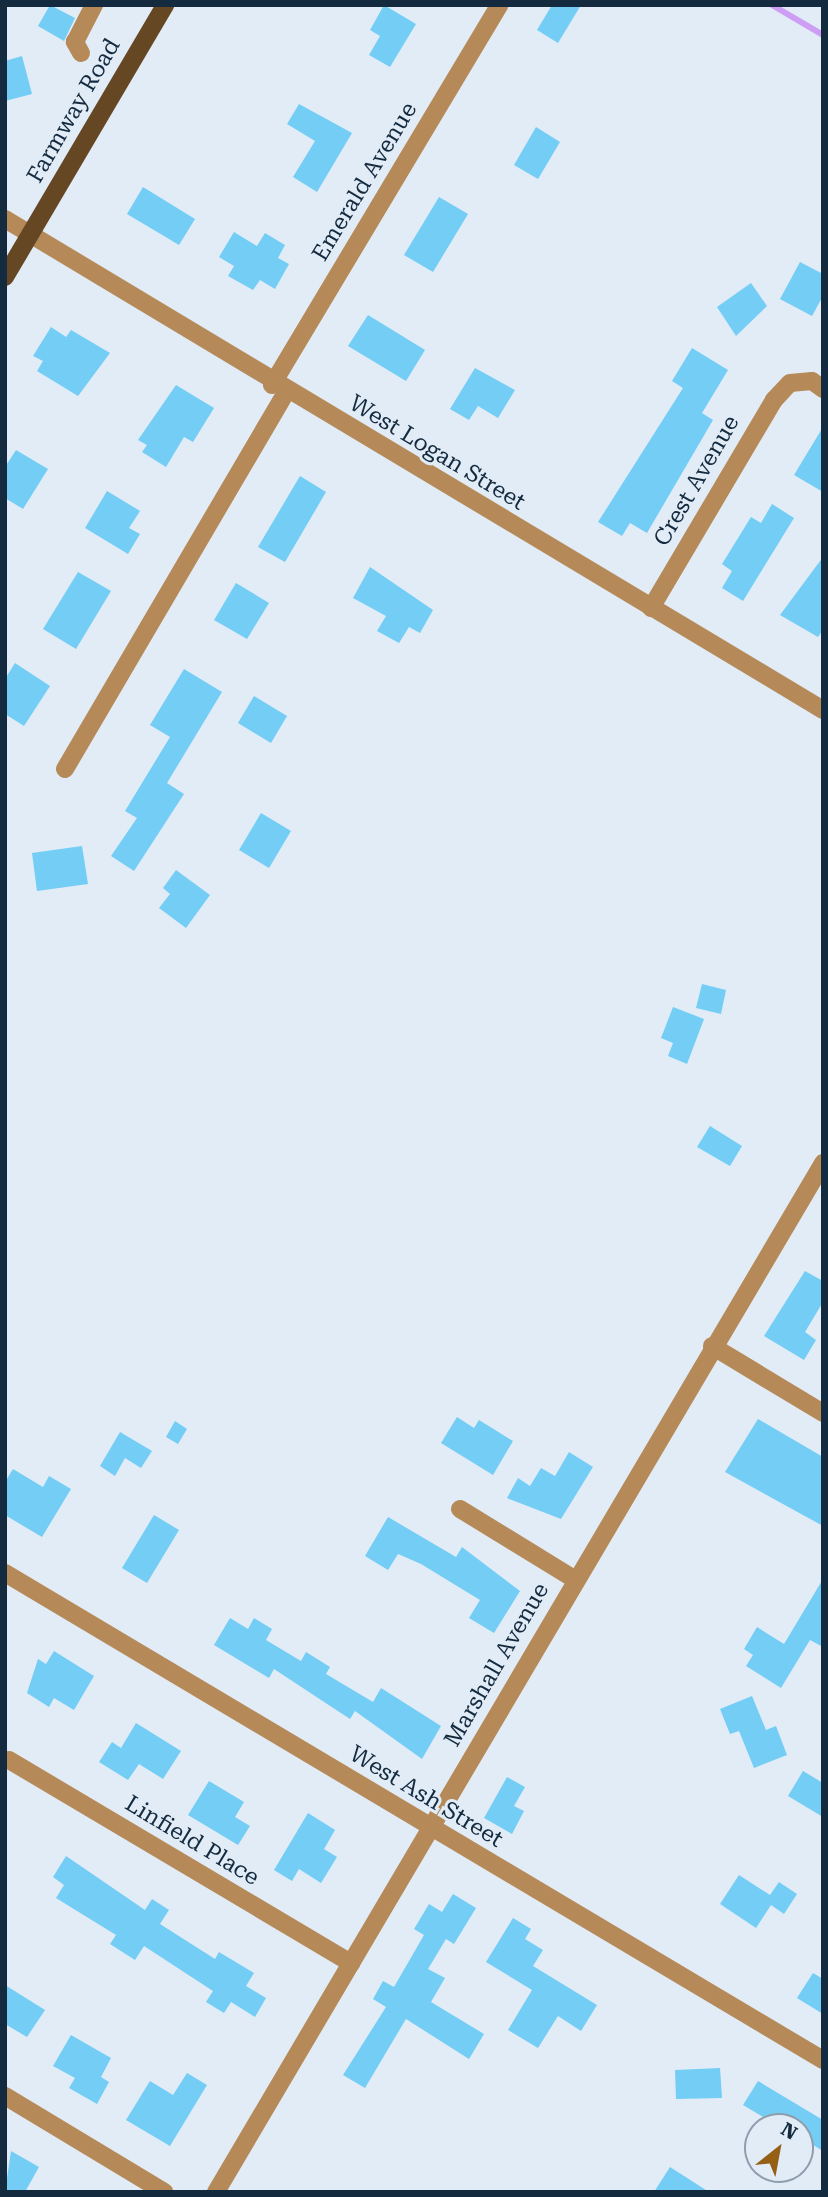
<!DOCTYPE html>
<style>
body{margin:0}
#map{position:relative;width:828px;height:2197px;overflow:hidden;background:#e1ecf7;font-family:"Roboto Serif",serif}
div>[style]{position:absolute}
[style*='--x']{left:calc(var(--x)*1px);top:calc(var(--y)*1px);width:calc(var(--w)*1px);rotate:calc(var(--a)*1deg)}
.stream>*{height:6px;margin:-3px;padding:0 3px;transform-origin:3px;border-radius:3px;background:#ce9ef4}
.building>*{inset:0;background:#73cdf5}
.minor>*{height:18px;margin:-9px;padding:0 9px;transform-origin:9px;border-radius:9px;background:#b68a58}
.major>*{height:18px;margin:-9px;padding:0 9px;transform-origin:9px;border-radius:9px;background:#654724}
span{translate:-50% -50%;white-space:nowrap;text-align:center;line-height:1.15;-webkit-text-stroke:6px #e1ecf7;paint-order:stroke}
.street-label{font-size:23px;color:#142a3e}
.frame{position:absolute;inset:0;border:7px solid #142a3e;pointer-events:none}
.north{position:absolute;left:744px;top:2113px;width:70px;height:70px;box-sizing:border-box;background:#e1ecf7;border:2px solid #8f9ead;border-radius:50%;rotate:31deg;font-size:19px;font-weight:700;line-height:28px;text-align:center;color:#142a3e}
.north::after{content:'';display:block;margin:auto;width:24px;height:32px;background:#956016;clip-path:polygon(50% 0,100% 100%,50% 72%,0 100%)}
</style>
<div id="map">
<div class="stream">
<i style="--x:772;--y:5;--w:59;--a:30.5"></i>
</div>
<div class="building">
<i style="clip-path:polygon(50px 5px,75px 18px,64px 41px,38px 26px)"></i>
<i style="clip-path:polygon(384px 5px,416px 24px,390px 67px,369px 55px,380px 36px,370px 30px)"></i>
<i style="clip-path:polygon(552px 5px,581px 5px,558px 43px,537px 30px)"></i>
<i style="clip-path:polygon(22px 56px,32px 94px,5px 101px,5px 61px)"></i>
<i style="clip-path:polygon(299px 104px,352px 133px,317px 192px,293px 177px,315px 141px,287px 124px)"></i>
<i style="clip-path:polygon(536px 127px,560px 142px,538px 179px,514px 165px)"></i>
<i style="clip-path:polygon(143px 187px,195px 219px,179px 245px,127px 214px)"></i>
<i style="clip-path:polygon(439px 197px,468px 214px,433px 272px,404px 255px)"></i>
<i style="clip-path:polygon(234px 232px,257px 246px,265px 233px,285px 245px,278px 258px,289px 264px,275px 289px,260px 280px,253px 290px,228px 276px,234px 266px,219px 257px)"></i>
<i style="clip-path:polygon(800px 262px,823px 274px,823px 296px,812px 316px,780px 299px)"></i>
<i style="clip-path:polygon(751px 283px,767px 306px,736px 336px,717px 307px)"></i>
<i style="clip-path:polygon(368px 315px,425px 350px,406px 381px,348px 346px)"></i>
<i style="clip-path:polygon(51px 327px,66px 337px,71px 330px,110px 353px,78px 396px,37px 371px,43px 361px,33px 356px)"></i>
<i style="clip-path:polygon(692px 348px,728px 370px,702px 413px,713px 420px,647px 533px,630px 523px,622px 536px,598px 522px,683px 388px,672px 381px)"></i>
<i style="clip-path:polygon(475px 368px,515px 390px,498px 418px,478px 406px,469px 420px,450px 409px)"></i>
<i style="clip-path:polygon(176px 385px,214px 408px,193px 442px,184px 437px,166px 467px,142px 452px,147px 445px,138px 440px)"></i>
<i style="clip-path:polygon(823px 427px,823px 492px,794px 475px)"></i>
<i style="clip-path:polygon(16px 450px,48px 469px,23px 509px,5px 498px,5px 467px)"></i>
<i style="clip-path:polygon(300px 476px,326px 492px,285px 562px,258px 547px)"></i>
<i style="clip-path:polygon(107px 491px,140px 511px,129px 528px,140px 534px,128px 554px,85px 528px)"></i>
<i style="clip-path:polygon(772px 504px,794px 518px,743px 601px,722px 588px,732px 571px,722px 564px,751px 517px,761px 523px)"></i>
<i style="clip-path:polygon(823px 557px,823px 630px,818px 637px,780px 615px)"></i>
<i style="clip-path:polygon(370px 567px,433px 610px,420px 633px,409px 627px,399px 643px,377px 631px,386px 616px,353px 598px)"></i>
<i style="clip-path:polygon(78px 572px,111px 591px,76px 649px,43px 629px)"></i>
<i style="clip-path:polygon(236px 583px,269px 603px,247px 639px,214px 620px)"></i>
<i style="clip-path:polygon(15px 663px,50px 686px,24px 726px,5px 714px,5px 679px)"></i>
<i style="clip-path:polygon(184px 669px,222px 692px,167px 783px,184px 794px,134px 871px,111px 856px,137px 818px,125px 811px,170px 737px,150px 725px)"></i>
<i style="clip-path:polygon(254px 696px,287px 716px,271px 743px,238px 723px)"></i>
<i style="clip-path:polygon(261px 813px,291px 831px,269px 868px,239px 850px)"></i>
<i style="clip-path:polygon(82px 846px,88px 884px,37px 891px,32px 853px)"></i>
<i style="clip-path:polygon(176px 870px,210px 895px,186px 928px,159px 908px,170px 894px,163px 888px)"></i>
<i style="clip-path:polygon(702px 984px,726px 990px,721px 1014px,696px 1008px)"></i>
<i style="clip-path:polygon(673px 1007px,704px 1019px,687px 1064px,668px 1056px,673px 1043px,661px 1038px)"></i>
<i style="clip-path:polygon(710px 1126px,742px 1146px,730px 1166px,697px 1147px)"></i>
<i style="clip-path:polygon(805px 1271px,823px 1281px,823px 1302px,805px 1332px,816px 1340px,804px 1360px,764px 1336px)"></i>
<i style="clip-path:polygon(457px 1417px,474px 1428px,479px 1420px,513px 1441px,493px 1475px,441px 1443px)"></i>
<i style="clip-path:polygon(758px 1419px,823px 1457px,823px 1526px,725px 1472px)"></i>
<i style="clip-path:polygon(175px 1421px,187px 1429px,178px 1444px,166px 1437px)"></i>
<i style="clip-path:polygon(120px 1432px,152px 1451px,141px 1468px,125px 1458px,115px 1476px,100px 1466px)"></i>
<i style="clip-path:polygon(569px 1452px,593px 1467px,561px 1519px,507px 1498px,518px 1478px,530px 1486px,541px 1468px,555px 1476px)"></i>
<i style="clip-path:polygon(13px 1469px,43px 1487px,49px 1476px,71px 1489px,42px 1537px,5px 1515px,5px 1482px)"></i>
<i style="clip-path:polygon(154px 1515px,179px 1530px,147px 1583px,122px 1568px)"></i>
<i style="clip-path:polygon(388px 1517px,456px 1557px,462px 1547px,520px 1591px,494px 1633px,469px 1618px,480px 1600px,421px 1564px,398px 1554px,388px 1570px,365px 1556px)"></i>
<i style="clip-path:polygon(823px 1579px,823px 1647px,810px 1640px,781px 1688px,746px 1666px,753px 1655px,744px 1649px,757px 1627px,784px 1644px)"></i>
<i style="clip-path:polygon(230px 1618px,248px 1629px,254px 1618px,272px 1629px,266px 1640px,301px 1661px,306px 1652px,330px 1667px,326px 1674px,373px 1702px,381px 1688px,441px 1726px,422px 1759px,355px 1711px,350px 1719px,274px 1669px,269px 1678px,214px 1645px)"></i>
<i style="clip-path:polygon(54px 1651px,94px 1676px,74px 1710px,54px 1698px,49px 1707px,27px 1693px,38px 1659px,46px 1664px)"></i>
<i style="clip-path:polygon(752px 1696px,766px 1730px,776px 1726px,787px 1755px,754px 1768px,739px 1731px,730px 1734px,720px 1709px)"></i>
<i style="clip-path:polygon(136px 1723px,181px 1751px,163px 1779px,139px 1764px,128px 1780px,99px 1762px,112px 1742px,121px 1748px)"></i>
<i style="clip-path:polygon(803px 1771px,823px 1783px,823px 1817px,788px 1796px)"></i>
<i style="clip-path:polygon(507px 1777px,525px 1787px,514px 1806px,524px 1811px,512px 1834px,484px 1818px)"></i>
<i style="clip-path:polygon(209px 1781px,244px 1802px,235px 1817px,250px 1826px,238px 1845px,188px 1815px)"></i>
<i style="clip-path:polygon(308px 1813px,335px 1830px,324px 1849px,337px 1857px,321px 1883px,299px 1869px,292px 1881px,274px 1870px)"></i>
<i style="clip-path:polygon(66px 1856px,145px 1910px,152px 1899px,169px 1910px,160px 1924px,215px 1959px,219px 1952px,254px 1973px,246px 1986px,266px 1998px,255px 2017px,231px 2002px,224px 2013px,206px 2002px,213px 1991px,144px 1946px,135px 1960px,110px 1944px,116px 1935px,56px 1898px,64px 1885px,53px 1877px)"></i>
<i style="clip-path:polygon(739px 1875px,770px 1895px,779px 1882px,797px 1894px,784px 1914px,771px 1905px,756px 1928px,720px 1904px)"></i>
<i style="clip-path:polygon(453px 1894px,476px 1908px,454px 1944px,446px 1939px,428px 1969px,445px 1978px,431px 2002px,484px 2034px,469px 2059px,406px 2019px,365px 2088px,343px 2075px,386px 2007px,373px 1999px,383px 1981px,394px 1987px,424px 1935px,414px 1929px,429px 1904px,442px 1912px)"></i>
<i style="clip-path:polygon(513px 1918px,531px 1929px,525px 1939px,543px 1950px,533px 1966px,597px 2005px,581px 2031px,558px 2016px,538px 2048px,508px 2030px,532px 1990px,486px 1962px)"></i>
<i style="clip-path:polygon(813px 1973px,823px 1979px,823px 2014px,797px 1998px)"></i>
<i style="clip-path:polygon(5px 1985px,45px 2010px,27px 2037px,5px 2024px)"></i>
<i style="clip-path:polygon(71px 2035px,111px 2058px,101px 2077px,109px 2082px,97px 2104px,69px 2088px,75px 2078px,53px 2066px)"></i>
<i style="clip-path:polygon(720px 2068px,722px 2098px,676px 2099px,675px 2070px)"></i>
<i style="clip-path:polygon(187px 2073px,207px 2085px,170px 2146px,126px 2120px,150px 2081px,173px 2095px)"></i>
<i style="clip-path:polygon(758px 2081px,823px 2120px,823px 2151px,800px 2137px,800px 2127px,780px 2127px,743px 2105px)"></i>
<i style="clip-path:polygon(11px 2151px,39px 2167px,25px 2192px,5px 2192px)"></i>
<i style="clip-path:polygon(670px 2167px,709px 2192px,654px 2192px)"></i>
</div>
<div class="minor">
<i style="--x:81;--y:53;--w:13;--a:-119"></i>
<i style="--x:75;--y:42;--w:42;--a:-62.8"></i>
<i style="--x:5;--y:219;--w:954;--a:30.97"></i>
<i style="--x:272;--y:385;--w:443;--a:-59.1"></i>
<i style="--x:651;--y:608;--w:242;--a:-59.4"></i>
<i style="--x:774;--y:400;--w:23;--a:-47"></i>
<i style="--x:790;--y:383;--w:22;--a:-5"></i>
<i style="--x:812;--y:381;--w:14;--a:36"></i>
<i style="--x:65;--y:769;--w:436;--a:-59.6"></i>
<i style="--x:712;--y:1346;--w:130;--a:31.1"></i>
<i style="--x:460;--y:1509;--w:136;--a:31.5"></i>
<i style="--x:5;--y:1573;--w:952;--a:30.77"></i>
<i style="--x:9;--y:1760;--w:398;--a:30.7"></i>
<i style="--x:5;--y:2096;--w:186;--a:31.1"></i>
<i style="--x:216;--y:2192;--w:1195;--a:-59.46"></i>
</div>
<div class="major">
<i style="--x:5;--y:277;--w:316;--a:-59.5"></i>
</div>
<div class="street-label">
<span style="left:74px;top:111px;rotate:-60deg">Farmway Road</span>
<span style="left:365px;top:182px;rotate:-59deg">Emerald Avenue</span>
<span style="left:437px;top:453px;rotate:31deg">West Logan Street</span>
<span style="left:697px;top:481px;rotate:-60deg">Crest Avenue</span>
<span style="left:497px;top:1665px;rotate:-60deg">Marshall Avenue</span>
<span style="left:426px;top:1797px;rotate:31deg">West Ash Street</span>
<span style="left:192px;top:1841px;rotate:31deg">Linfield Place</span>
</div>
<div class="frame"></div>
<div class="north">N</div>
</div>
